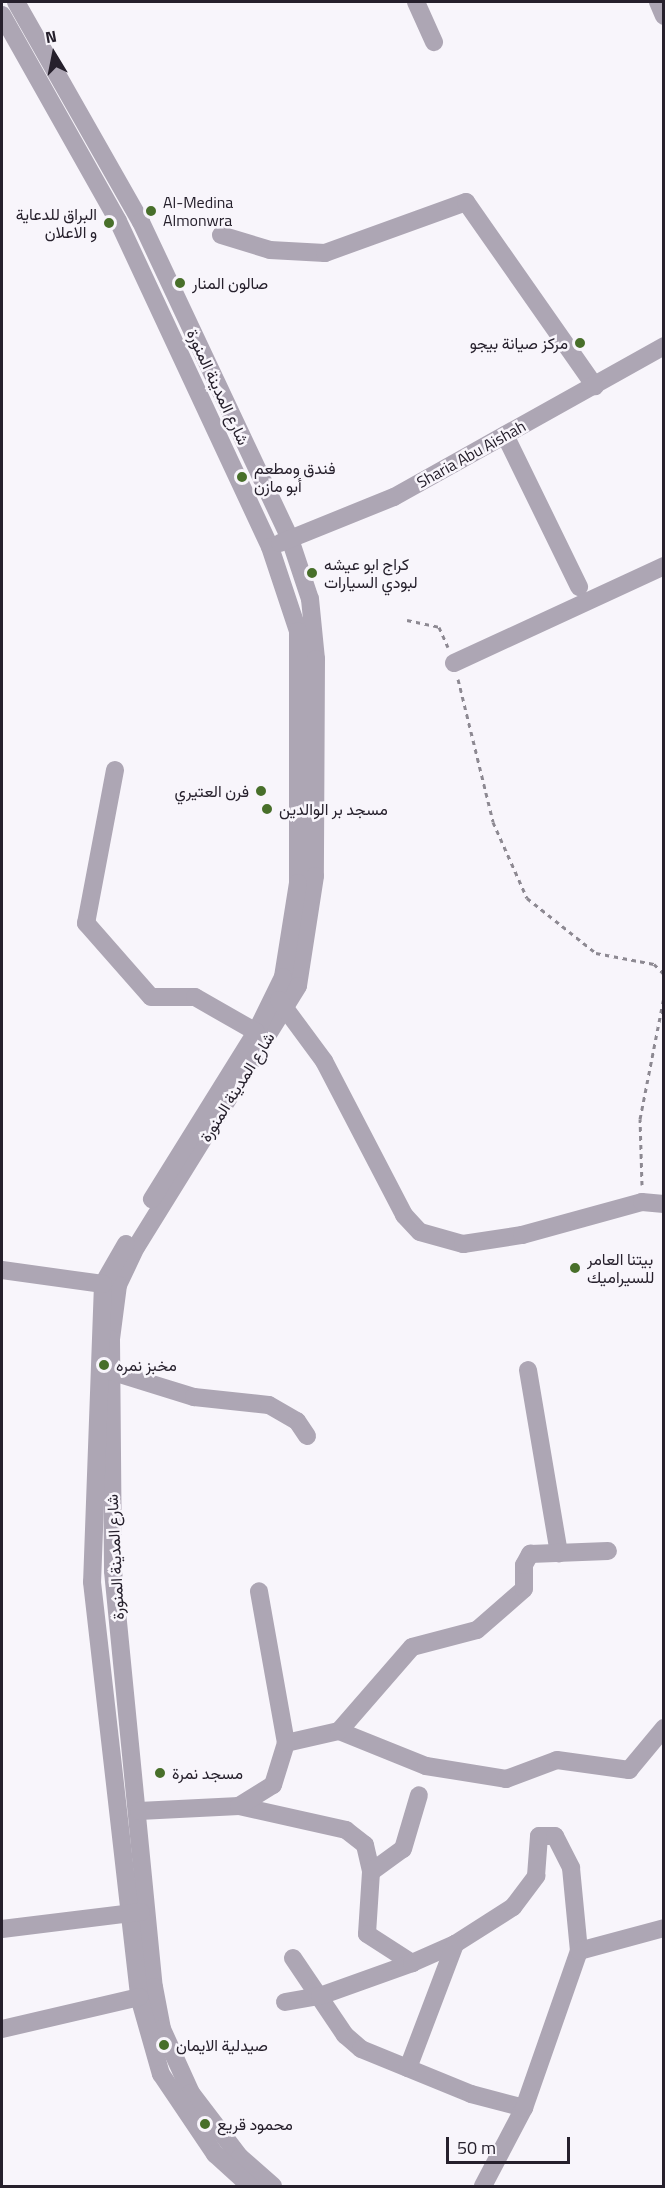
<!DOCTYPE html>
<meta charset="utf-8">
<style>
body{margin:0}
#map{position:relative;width:665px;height:2188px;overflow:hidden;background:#f8f5fb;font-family:"Titillium Web",Vazirmatn,sans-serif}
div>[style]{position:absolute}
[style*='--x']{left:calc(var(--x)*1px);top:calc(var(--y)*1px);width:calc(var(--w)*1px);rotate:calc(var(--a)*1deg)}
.path>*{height:3px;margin-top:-1.5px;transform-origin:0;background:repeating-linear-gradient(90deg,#8d8992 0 4.5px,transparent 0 9px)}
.minor>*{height:18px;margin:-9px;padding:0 9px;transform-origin:9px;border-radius:9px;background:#ada6b4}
.dots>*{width:16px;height:16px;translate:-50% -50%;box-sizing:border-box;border:3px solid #f8f5fb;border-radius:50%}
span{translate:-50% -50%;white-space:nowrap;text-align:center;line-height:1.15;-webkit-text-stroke:5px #f8f5fb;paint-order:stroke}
.poi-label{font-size:16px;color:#26202c}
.left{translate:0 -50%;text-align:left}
.right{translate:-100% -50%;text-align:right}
.street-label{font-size:16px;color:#26202c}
.frame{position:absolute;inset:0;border:3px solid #26202c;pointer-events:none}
.north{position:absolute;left:24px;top:24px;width:60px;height:60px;-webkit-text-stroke:4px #f8f5fb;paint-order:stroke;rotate:350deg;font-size:16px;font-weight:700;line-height:24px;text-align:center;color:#26202c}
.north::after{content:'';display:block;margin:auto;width:21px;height:27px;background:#26202c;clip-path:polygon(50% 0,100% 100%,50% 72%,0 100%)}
.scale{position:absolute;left:446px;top:2137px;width:124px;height:27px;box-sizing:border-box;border:3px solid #26202c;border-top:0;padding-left:8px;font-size:18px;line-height:21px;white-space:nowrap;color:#26202c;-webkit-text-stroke:4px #f8f5fb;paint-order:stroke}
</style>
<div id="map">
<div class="path">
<i style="--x:407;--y:620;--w:33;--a:12"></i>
<i style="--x:439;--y:627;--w:22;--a:66"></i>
<i style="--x:458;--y:679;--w:147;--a:76.2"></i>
<i style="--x:493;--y:822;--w:83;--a:65.9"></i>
<i style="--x:527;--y:898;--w:88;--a:38.6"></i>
<i style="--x:596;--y:953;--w:59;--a:10.7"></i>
<i style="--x:654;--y:964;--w:14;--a:45"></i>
<i style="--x:642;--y:1185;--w:66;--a:-91.7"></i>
<i style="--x:640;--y:1119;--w:124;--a:-78.9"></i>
</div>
<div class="minor">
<i style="--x:16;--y:2;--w:253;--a:60.4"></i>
<i style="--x:141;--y:222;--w:350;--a:64.8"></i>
<i style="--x:290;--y:539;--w:63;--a:71.6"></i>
<i style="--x:310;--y:599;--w:60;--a:84.3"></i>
<i style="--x:316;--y:659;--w:217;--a:90.3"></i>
<i style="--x:315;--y:876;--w:111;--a:98.8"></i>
<i style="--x:298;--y:986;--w:307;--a:121.8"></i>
<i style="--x:136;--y:1247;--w:42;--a:115.3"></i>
<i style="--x:118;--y:1285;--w:54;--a:97.4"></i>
<i style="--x:111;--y:1339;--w:232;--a:89.5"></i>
<i style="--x:113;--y:1571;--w:418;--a:84.4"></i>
<i style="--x:154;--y:1987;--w:43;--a:79.2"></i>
<i style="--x:162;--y:2029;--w:70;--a:65.6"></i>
<i style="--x:191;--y:2093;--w:81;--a:52.6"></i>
<i style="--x:240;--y:2157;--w:44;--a:41.3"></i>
<i style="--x:416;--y:2;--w:44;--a:65.8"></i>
<i style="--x:658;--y:2;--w:15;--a:67"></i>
<i style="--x:2;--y:15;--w:236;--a:60.6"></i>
<i style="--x:118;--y:221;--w:360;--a:65"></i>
<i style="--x:270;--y:547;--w:89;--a:71.6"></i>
<i style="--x:298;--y:631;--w:252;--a:90"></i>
<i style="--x:298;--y:883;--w:95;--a:99.1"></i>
<i style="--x:283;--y:977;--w:61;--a:116.1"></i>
<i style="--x:256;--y:1032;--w:197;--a:121.9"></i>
<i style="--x:221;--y:235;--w:51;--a:17"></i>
<i style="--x:270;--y:250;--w:55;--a:3.1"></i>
<i style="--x:325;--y:253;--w:150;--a:-19.9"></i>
<i style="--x:466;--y:202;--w:225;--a:55"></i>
<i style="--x:505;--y:435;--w:169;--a:64"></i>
<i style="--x:280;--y:543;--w:123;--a:-22"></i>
<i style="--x:394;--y:497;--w:309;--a:-29.2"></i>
<i style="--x:454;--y:663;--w:231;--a:-24.8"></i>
<i style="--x:115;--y:770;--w:156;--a:100.7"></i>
<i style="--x:86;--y:923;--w:98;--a:48.7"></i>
<i style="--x:151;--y:997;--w:44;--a:0"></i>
<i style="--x:195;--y:997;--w:70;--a:29.8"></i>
<i style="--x:279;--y:1000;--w:76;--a:53.6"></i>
<i style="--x:324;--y:1061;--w:174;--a:62.5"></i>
<i style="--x:404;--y:1215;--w:23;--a:47"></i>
<i style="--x:420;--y:1232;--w:45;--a:15.6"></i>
<i style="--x:463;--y:1244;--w:60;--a:-8.7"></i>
<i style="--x:522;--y:1235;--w:124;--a:-15.4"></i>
<i style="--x:642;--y:1202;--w:22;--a:5"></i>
<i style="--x:126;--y:1244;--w:46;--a:119.9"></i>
<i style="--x:103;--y:1284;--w:298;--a:92.1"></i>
<i style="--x:92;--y:1582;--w:418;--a:83.5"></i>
<i style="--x:139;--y:1997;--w:80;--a:74.1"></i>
<i style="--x:161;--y:2074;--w:97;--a:56"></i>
<i style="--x:215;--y:2154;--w:47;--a:42.4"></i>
<i style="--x:2;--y:1270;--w:102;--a:7.9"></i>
<i style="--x:528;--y:1370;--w:186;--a:80.4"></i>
<i style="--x:113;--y:1372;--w:85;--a:17.2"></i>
<i style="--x:194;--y:1397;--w:75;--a:6.1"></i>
<i style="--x:269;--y:1405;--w:32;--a:30"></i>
<i style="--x:297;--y:1421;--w:18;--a:56"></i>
<i style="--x:339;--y:1731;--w:94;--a:21.9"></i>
<i style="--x:426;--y:1766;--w:81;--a:9.2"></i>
<i style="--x:506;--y:1779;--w:54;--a:-20.4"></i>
<i style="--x:557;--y:1760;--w:73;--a:7.9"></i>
<i style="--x:629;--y:1770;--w:55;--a:-50.2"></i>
<i style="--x:286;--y:1743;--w:54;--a:-12.8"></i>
<i style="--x:339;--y:1731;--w:111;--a:-49"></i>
<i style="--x:412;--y:1647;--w:67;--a:-14.7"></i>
<i style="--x:477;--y:1630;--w:62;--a:-41.1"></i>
<i style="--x:524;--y:1589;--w:24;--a:-90"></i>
<i style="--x:524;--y:1565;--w:13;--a:-61"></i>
<i style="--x:530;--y:1554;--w:78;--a:-2.2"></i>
<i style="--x:239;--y:1806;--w:110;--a:12.6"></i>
<i style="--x:346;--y:1830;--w:24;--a:38"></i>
<i style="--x:365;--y:1845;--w:28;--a:77"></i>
<i style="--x:371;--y:1872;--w:62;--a:93.7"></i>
<i style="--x:367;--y:1934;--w:54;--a:32.8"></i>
<i style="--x:139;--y:1811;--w:100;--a:-2.9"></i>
<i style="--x:239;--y:1806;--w:40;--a:-32"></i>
<i style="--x:273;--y:1785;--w:44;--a:-72.8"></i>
<i style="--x:286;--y:1743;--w:154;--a:-100.1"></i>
<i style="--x:371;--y:1872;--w:39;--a:-36"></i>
<i style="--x:403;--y:1849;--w:56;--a:-73.5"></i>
<i style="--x:2;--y:1929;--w:140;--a:-7"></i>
<i style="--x:293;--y:1958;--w:93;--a:56"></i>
<i style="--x:345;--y:2035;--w:21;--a:41"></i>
<i style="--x:361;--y:2049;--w:119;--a:22.2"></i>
<i style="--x:471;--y:2094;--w:55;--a:14.8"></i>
<i style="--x:285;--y:2002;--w:36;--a:-10"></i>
<i style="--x:320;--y:1996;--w:98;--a:-19.7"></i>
<i style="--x:412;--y:1963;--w:47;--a:-23.8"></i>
<i style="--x:455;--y:1944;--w:69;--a:-32.5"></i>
<i style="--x:513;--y:1907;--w:39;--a:-53"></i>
<i style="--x:536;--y:1876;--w:40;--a:-85.7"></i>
<i style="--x:539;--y:1836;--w:16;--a:0"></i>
<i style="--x:555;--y:1836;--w:36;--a:63"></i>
<i style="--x:571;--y:1868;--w:83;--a:84.5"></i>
<i style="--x:2;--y:2029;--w:141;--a:-13.1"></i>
<i style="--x:408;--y:2068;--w:133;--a:-69.2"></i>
<i style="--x:483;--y:2186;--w:88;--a:-62.3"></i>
<i style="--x:524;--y:2108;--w:166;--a:-70.7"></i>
<i style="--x:579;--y:1951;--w:88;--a:-15.1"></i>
</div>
<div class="dots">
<i style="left:151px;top:211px;background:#486f2a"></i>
<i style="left:109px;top:223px;background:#486f2a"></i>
<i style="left:180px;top:283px;background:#486f2a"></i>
<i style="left:580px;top:343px;background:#486f2a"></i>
<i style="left:242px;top:477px;background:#486f2a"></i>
<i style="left:312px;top:573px;background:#486f2a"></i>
<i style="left:261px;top:791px;background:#486f2a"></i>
<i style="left:267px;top:809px;background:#486f2a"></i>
<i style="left:575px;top:1268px;background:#486f2a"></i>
<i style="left:104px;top:1365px;background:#486f2a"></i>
<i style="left:160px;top:1773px;background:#486f2a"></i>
<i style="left:164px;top:2045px;background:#486f2a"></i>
<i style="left:205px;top:2124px;background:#486f2a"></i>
</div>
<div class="poi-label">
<span class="left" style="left:163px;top:211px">Al-Medina<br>Almonwra</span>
<span class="right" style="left:97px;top:223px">البراق للدعاية<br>و الاعلان</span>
<span class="left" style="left:192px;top:283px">صالون المنار</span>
<span class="right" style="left:568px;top:343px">مركز صيانة بيجو</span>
<span class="left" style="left:254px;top:477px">فندق ومطعم<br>أبو مازن</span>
<span class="left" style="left:324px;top:573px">كراج ابو عيشه<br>لبودي السيارات</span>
<span class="right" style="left:249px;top:791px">فرن العتيري</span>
<span class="left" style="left:279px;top:809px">مسجد بر الوالدين</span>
<span class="left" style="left:587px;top:1268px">بيتنا العامر<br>للسيراميك</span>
<span class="left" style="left:116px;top:1365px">مخبز نمره</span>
<span class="left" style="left:172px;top:1773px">مسجد نمرة</span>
<span class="left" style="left:176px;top:2045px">صيدلية الايمان</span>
<span class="left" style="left:217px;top:2124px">محمود قريع</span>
</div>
<div class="street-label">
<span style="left:218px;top:387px;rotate:65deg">شارع المدينة المنورة</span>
<span style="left:471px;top:454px;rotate:-29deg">Sharia Abu Aishah</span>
<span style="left:237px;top:1087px;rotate:-58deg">شارع المدينة المنورة</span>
<span style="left:115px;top:1557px;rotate:-93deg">شارع المدينة المنورة</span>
</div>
<div class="frame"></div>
<div class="north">N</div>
<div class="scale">50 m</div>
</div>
